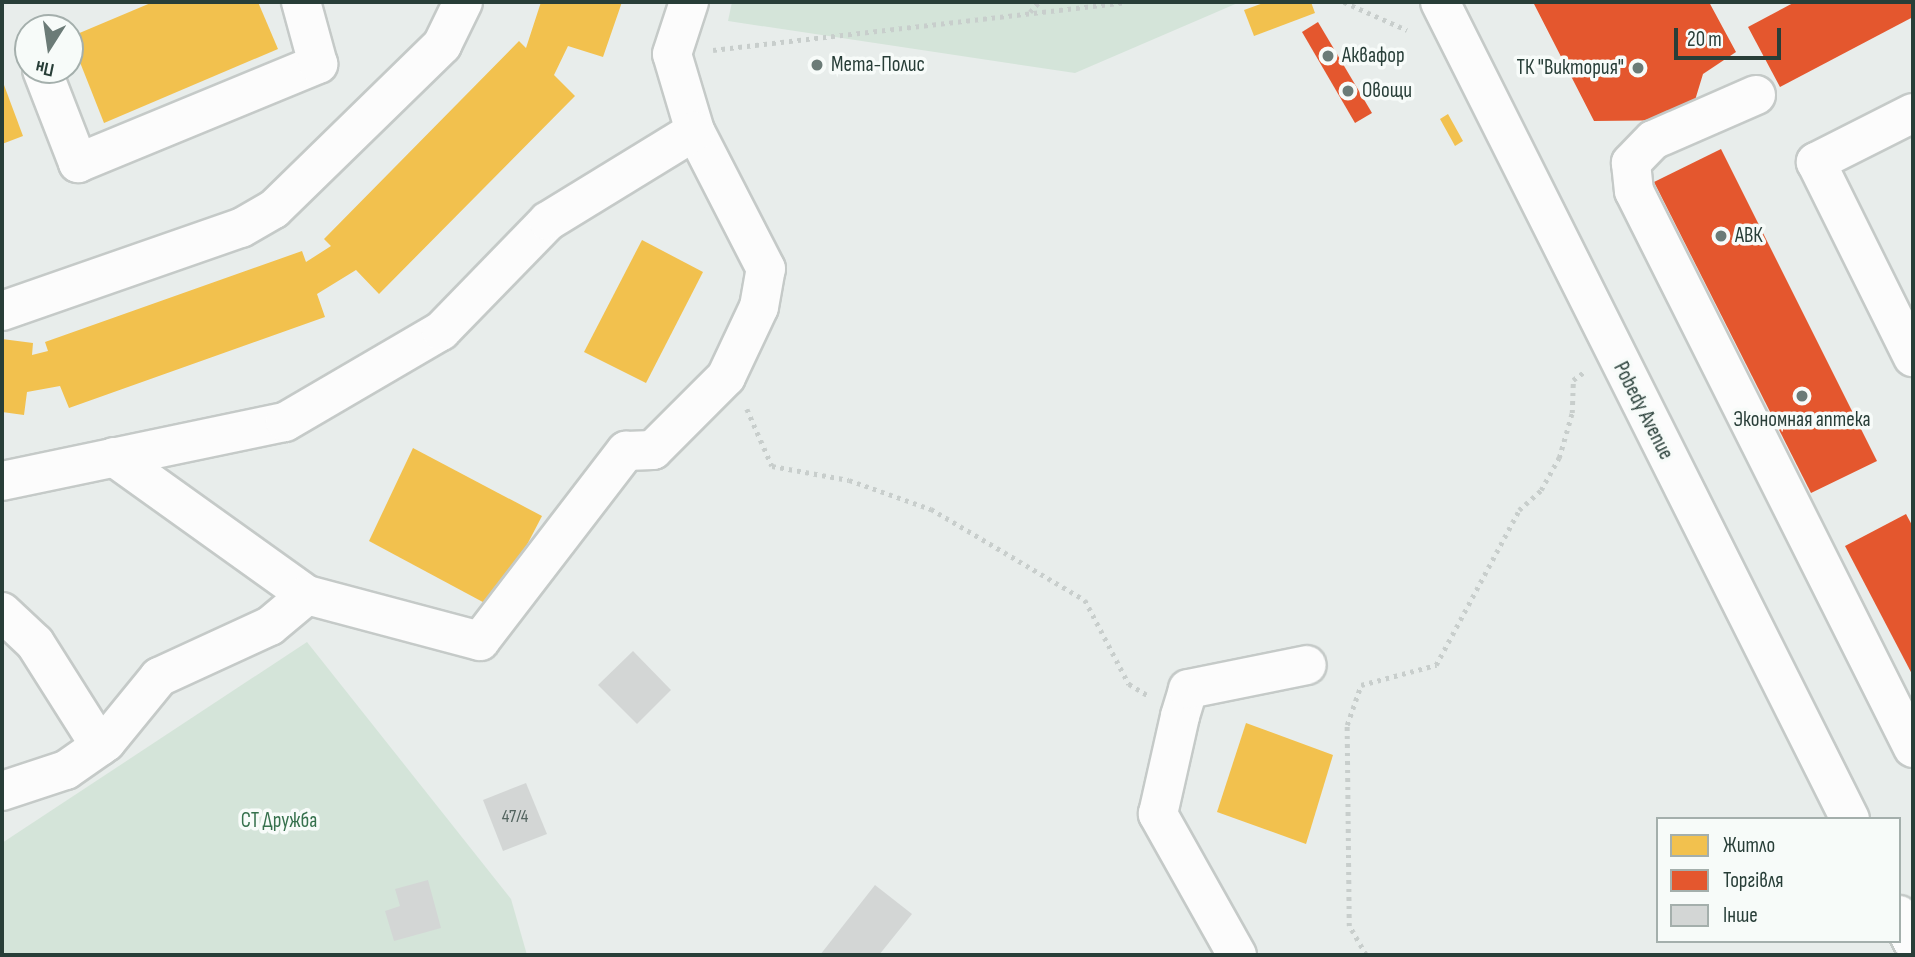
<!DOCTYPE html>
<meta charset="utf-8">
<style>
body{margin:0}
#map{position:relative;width:1915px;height:957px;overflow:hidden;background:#e8edeb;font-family:"Sofia Sans Condensed",sans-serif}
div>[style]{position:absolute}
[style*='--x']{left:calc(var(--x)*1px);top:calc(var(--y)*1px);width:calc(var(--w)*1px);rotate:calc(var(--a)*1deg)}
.green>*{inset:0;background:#d4e4d9}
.homes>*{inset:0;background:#f2c14e}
.shops>*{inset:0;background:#e4572e}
.building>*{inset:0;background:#d3d6d5}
.path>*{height:4.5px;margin-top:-2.25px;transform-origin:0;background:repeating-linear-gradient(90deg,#c8cecc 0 3.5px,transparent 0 8.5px)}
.roads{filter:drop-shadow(2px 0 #c5cac8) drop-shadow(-2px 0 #c5cac8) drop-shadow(0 2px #c5cac8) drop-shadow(0 -2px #c5cac8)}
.minor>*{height:38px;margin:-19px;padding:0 19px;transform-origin:19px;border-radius:19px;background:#fcfcfc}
.dots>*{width:19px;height:19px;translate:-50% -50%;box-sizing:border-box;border:4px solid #f7fbf9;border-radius:50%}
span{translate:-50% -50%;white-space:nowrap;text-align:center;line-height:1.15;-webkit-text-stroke:7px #f7fbf9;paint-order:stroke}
.number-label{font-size:18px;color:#53645f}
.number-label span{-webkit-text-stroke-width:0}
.poi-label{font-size:21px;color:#283e38}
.left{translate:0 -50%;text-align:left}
.right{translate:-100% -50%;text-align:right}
.street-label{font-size:21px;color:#283e38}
.park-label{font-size:21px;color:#36714d}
.frame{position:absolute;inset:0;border:4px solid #283e38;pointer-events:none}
.legend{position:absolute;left:1656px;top:817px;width:245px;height:126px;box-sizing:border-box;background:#f7fbf9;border:2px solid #a4afac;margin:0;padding:9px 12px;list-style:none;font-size:21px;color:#283e38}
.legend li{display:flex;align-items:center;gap:14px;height:35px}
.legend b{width:35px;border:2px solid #a4afac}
.north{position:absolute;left:14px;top:14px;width:70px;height:70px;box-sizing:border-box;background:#f7fbf9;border:2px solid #a4afac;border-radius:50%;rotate:192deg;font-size:19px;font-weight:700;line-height:28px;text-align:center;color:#283e38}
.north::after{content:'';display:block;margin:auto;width:24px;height:32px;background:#6b7b77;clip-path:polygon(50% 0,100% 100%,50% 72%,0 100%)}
.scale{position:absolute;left:1674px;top:28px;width:107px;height:32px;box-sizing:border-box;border:4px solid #283e38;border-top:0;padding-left:9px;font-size:21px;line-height:24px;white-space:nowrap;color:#283e38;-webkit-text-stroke:5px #f7fbf9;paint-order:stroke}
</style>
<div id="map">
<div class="green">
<i style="clip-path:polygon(732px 2px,1240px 2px,1075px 73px,728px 21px)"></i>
<i style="clip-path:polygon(307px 642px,511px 899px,527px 955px,2px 955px,2px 843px)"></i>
</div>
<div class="homes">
<i style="clip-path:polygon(153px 2px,258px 2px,278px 49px,104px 123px,70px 37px)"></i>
<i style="clip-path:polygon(541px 2px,622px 2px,603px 57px,568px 46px,554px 75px,575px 96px,379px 294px,356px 270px,317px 294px,325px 317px,69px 408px,60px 386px,27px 392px,24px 415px,2px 412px,2px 339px,33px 343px,32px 355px,48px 351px,45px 342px,302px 251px,306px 262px,331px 246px,324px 239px,519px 41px,526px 48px)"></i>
<i style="clip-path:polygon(1266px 2px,1311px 2px,1315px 13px,1254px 36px,1244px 10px)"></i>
<i style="clip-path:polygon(4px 85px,23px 136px,2px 144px,2px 86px)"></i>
<i style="clip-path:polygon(1448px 114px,1463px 141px,1455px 146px,1440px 119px)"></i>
<i style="clip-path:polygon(642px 240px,703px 272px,646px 383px,584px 352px)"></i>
<i style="clip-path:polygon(413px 448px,542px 516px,494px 608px,369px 541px)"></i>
<i style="clip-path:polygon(1246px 723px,1333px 755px,1306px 844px,1217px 812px)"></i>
</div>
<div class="shops">
<i style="clip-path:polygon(1533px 2px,1709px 2px,1736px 52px,1703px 74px,1689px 120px,1594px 121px)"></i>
<i style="clip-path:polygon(1795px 2px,1913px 2px,1913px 17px,1780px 87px,1748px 27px)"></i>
<i style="clip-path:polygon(1318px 22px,1372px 113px,1355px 123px,1302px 32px)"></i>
<i style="clip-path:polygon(1721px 149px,1877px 461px,1811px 493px,1654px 182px)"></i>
<i style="clip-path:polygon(1906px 514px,1913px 527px,1913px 676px,1845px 546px)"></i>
</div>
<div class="building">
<i style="clip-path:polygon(633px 651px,671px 690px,637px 724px,598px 685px)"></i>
<i style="clip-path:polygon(526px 783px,547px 834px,503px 851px,483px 800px)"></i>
<i style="clip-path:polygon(428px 880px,441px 928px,394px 941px,385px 911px,400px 906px,395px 889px)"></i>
<i style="clip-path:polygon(875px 885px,912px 914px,879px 955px,820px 955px)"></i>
</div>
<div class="path">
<i style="--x:1344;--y:2;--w:69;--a:24"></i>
<i style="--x:1030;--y:12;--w:13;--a:-48"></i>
<i style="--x:713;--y:50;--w:415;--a:-6.6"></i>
<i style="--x:747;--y:409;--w:62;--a:66.3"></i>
<i style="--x:772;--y:466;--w:78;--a:10.3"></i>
<i style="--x:849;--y:480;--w:87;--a:19.5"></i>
<i style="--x:931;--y:509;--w:179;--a:30.6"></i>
<i style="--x:1085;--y:600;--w:95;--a:62.4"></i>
<i style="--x:1129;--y:684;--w:21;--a:31"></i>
<i style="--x:1366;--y:955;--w:34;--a:-120"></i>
<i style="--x:1349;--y:926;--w:201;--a:-90.6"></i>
<i style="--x:1347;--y:725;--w:42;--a:-70.7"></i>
<i style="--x:1361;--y:685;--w:78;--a:-14.9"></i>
<i style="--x:1436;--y:665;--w:176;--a:-61.8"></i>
<i style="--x:1519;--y:510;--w:30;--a:-42"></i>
<i style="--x:1541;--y:490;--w:37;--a:-61"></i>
<i style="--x:1559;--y:458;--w:47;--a:-73.9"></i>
<i style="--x:1572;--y:413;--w:33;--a:-88"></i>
<i style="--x:1573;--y:380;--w:14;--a:-36"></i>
</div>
<div class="roads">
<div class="minor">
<i style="--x:1440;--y:2;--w:914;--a:63.35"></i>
<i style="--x:42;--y:70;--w:100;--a:68.8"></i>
<i style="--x:78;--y:163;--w:260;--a:-22.4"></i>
<i style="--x:318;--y:64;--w:64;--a:-105.3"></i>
<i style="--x:1756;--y:95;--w:112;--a:156.4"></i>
<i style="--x:1653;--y:140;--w:32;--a:134"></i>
<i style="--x:1631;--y:163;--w:28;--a:84"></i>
<i style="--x:1634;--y:191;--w:623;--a:63.39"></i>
<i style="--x:1913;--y:113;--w:109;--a:153.2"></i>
<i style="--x:1816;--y:162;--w:218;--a:63.6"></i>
<i style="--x:2;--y:311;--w:253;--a:-19.2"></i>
<i style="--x:241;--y:228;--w:38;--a:-30"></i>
<i style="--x:274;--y:209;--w:235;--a:-44.3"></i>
<i style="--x:442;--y:45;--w:48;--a:-64"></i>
<i style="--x:114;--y:457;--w:237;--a:35.6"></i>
<i style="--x:307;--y:595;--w:179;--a:14.9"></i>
<i style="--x:480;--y:641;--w:240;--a:-52.5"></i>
<i style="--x:626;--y:451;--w:27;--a:-2"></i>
<i style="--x:653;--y:450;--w:103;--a:-45"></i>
<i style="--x:726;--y:377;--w:77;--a:-64.8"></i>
<i style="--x:759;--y:307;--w:39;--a:-80"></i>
<i style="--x:766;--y:269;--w:155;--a:-117.2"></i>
<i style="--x:695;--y:131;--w:80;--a:-106.6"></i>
<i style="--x:672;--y:54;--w:55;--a:-71.9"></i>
<i style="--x:2;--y:481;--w:289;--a:-11.8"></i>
<i style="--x:285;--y:422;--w:181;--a:-30.3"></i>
<i style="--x:441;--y:331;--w:153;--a:-45.8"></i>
<i style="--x:548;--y:221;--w:172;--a:-31.5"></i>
<i style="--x:2;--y:612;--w:45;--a:43.2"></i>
<i style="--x:35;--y:643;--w:122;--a:57.7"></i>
<i style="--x:2;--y:791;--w:67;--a:-18.2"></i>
<i style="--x:66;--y:770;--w:49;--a:-35"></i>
<i style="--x:106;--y:742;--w:84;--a:-50.8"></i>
<i style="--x:159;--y:677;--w:122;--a:-24.7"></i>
<i style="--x:270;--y:626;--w:48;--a:-40"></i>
<i style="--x:1899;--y:915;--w:30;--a:63"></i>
<i style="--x:1237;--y:955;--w:162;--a:-119.3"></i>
<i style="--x:1158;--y:814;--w:100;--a:-77.3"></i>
<i style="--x:1180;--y:716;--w:28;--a:-73"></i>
<i style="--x:1188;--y:689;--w:121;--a:-11.4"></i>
</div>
</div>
<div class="dots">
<i style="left:1328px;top:56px;background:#6b7b77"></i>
<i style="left:817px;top:65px;background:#6b7b77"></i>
<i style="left:1638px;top:68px;background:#6b7b77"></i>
<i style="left:1348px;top:91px;background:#6b7b77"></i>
<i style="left:1721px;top:236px;background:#6b7b77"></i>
<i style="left:1802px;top:396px;background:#6b7b77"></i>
</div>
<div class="number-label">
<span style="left:515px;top:817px">47/4</span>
</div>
<div class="poi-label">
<span class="left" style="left:1342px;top:56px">Аквафор</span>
<span class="left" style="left:831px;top:65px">Мета-Полис</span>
<span class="right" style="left:1624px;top:68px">ТК "Виктория"</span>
<span class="left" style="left:1362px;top:91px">Овощи</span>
<span class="left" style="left:1735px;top:236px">АВК</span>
<span style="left:1802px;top:420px">Экономная аптека</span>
</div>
<div class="street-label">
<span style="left:1643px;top:411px;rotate:63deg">Pobedy Avenue</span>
</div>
<div class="park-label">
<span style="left:279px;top:821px">СТ Дружба</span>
</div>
<div class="frame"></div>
<ul class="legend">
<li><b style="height:19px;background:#f2c14e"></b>Житло</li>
<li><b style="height:19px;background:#e4572e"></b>Торгівля</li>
<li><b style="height:19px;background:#d3d6d5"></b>Інше</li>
</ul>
<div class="north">Пн</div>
<div class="scale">20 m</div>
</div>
